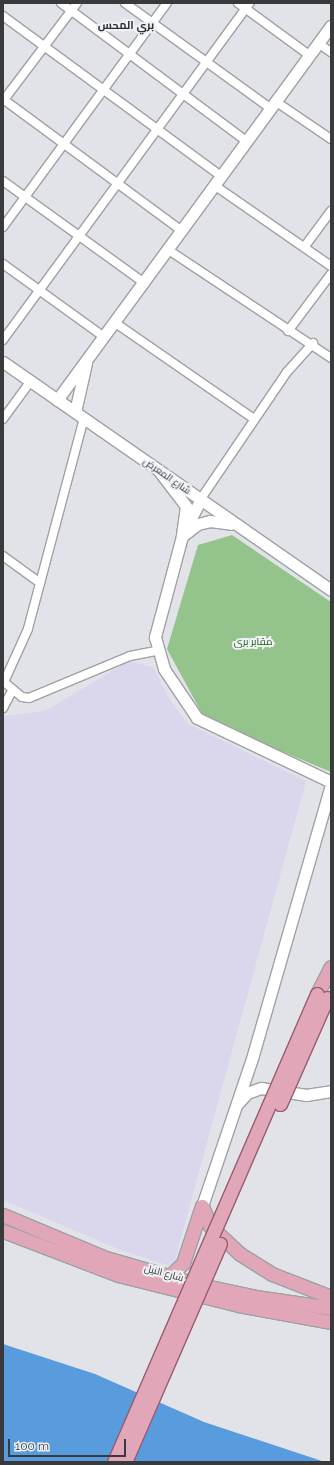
<!DOCTYPE html>
<meta charset="utf-8">
<style>
body{margin:0}
#map{position:relative;width:334px;height:1465px;overflow:hidden;background:#e1e3e8;font-family:Raleway,Cairo,sans-serif}
div>[style]{position:absolute}
[style*='--x']{left:calc(var(--x)*1px);top:calc(var(--y)*1px);width:calc(var(--w)*1px);rotate:calc(var(--a)*1deg)}
.industrial>*{inset:0;background:#dad7ec}
.green>*{inset:0;background:#94c38c}
.water>*{inset:0;background:#599cdd}
.roads{filter:drop-shadow(1px 0 #9fa1a5) drop-shadow(-1px 0 #9fa1a5) drop-shadow(0 1px #9fa1a5) drop-shadow(0 -1px #9fa1a5)}
.street>*{height:8px;margin:-4px;padding:0 4px;transform-origin:4px;border-radius:4px;background:#fff}
.secondary>*{height:11px;margin:-5.5px;padding:0 5.5px;transform-origin:5.5px;border-radius:5.5px;background:#fff}
.primary>*{height:13px;margin:-6.5px;padding:0 6.5px;transform-origin:6.5px;border-radius:6.5px;background:#e1a7b9}
.bridges{filter:drop-shadow(1px 0 #995b6e) drop-shadow(-1px 0 #995b6e) drop-shadow(0 1px #995b6e) drop-shadow(0 -1px #995b6e)}
.primary-bridge>*{height:13px;margin:-6.5px;padding:0 6.5px;transform-origin:6.5px;border-radius:6.5px;background:#e1a7b9}
span{translate:-50% -50%;white-space:nowrap;text-align:center;line-height:1.15;-webkit-text-stroke:4px #eef1f5;paint-order:stroke}
.street-label{font-size:10px;color:#393a3b}
.park-label{font-size:10px;color:#1e5a14}
.neighbourhood-label{font-size:11px;color:#2d2e31;font-weight:700}
.frame{position:absolute;inset:0;border:4px solid #393a3b;pointer-events:none}
.scale{position:absolute;left:8px;top:1439px;width:118px;height:18px;box-sizing:border-box;border:2px solid #393a3b;border-top:0;padding-left:5px;font-size:12px;line-height:14px;white-space:nowrap;color:#393a3b;-webkit-text-stroke:3px #eef1f5;paint-order:stroke}
</style>
<div id="map">
<div class="industrial">
<i style="clip-path:polygon(129px 661px,153px 667px,170px 700px,188px 724px,306px 781px,173px 1267px,118px 1249px,3px 1200px,3px 716px,45px 711px)"></i>
</div>
<div class="green">
<i style="clip-path:polygon(232px 535px,331px 602px,331px 772px,205px 719px,167px 649px,198px 545px)"></i>
</div>
<div class="water">
<i style="clip-path:polygon(3px 1344px,95px 1374px,204px 1422px,325px 1462px,3px 1462px)"></i>
</div>
<div class="roads">
<div class="street">
<i style="--x:61;--y:3;--w:231;--a:36.7"></i>
<i style="--x:125;--y:3;--w:179;--a:35.9"></i>
<i style="--x:238;--y:3;--w:88;--a:36.2"></i>
<i style="--x:3;--y:16;--w:270;--a:36.3"></i>
<i style="--x:318;--y:43;--w:16;--a:35"></i>
<i style="--x:3;--y:99;--w:221;--a:36.4"></i>
<i style="--x:3;--y:101;--w:123;--a:-52.9"></i>
<i style="--x:275;--y:101;--w:68;--a:34.2"></i>
<i style="--x:3;--y:181;--w:173;--a:35.8"></i>
<i style="--x:214;--y:185;--w:142;--a:34.7"></i>
<i style="--x:3;--y:227;--w:278;--a:-53.8"></i>
<i style="--x:305;--y:246;--w:44;--a:-53.4"></i>
<i style="--x:167;--y:249;--w:197;--a:33.6"></i>
<i style="--x:3;--y:264;--w:123;--a:35.8"></i>
<i style="--x:114;--y:322;--w:170;--a:34.7"></i>
<i style="--x:288;--y:331;--w:71;--a:-53"></i>
<i style="--x:3;--y:340;--w:418;--a:-53.8"></i>
<i style="--x:84;--y:418;--w:218;--a:104.9"></i>
<i style="--x:28;--y:629;--w:58;--a:114.4"></i>
<i style="--x:4;--y:682;--w:23;--a:40"></i>
<i style="--x:22;--y:697;--w:7;--a:8"></i>
<i style="--x:29;--y:698;--w:109;--a:-22.6"></i>
<i style="--x:130;--y:656;--w:26;--a:-11"></i>
<i style="--x:3;--y:419;--w:46;--a:-53.9"></i>
<i style="--x:200;--y:500;--w:155;--a:-55.8"></i>
<i style="--x:287;--y:372;--w:39;--a:-48"></i>
<i style="--x:3;--y:556;--w:46;--a:36.1"></i>
<i style="--x:3;--y:708;--w:21;--a:-62"></i>
</div>
<div class="secondary">
<i style="--x:3;--y:362;--w:399;--a:34.8"></i>
<i style="--x:57;--y:400;--w:464;--a:-53.8"></i>
<i style="--x:75;--y:412;--w:50;--a:-77.3"></i>
<i style="--x:159;--y:471;--w:44;--a:52.4"></i>
<i style="--x:186;--y:506;--w:30;--a:98"></i>
<i style="--x:182;--y:536;--w:105;--a:105"></i>
<i style="--x:155;--y:637;--w:33;--a:74"></i>
<i style="--x:164;--y:669;--w:59;--a:56"></i>
<i style="--x:197;--y:718;--w:148;--a:25.5"></i>
<i style="--x:186;--y:528;--w:31;--a:-63"></i>
<i style="--x:182;--y:536;--w:20;--a:-37"></i>
<i style="--x:198;--y:524;--w:12;--a:-14"></i>
<i style="--x:210;--y:521;--w:21;--a:8"></i>
<i style="--x:238;--y:1103;--w:13;--a:-48"></i>
<i style="--x:247;--y:1093;--w:15;--a:-20"></i>
<i style="--x:261;--y:1088;--w:46;--a:8.8"></i>
<i style="--x:306;--y:1095;--w:25;--a:-9"></i>
<i style="--x:202;--y:1206;--w:159;--a:-71.3"></i>
<i style="--x:253;--y:1055;--w:281;--a:-73.9"></i>
</div>
<div class="primary">
<i style="--x:317;--y:994;--w:30;--a:-63"></i>
<i style="--x:202;--y:1206;--w:22;--a:68"></i>
<i style="--x:210;--y:1226;--w:41;--a:43"></i>
<i style="--x:240;--y:1254;--w:38;--a:32"></i>
<i style="--x:272;--y:1274;--w:63;--a:21.3"></i>
<i style="--x:3;--y:1215;--w:112;--a:22.7"></i>
<i style="--x:106;--y:1258;--w:94;--a:16.1"></i>
<i style="--x:196;--y:1284;--w:61;--a:12.2"></i>
<i style="--x:256;--y:1297;--w:76;--a:8.3"></i>
<i style="--x:3;--y:1231;--w:123;--a:20.9"></i>
<i style="--x:118;--y:1275;--w:124;--a:14"></i>
<i style="--x:238;--y:1305;--w:95;--a:10.4"></i>
<i style="--x:171;--y:1275;--w:17;--a:-45"></i>
<i style="--x:183;--y:1263;--w:60;--a:-71.6"></i>
</div>
</div>
<div class="bridges">
<div class="primary-bridge">
<i style="--x:280;--y:1104;--w:116;--a:-66.1"></i>
<i style="--x:114;--y:1462;--w:510;--a:-66.55"></i>
<i style="--x:125;--y:1462;--w:238;--a:-66.5"></i>
</div>
</div>
<div class="street-label">
<span style="left:167px;top:476px;rotate:35deg">شارع المعرض</span>
<span style="left:164px;top:1273px;rotate:15deg">شارع النيل</span>
</div>
<div class="park-label">
<span style="left:253px;top:642px">مقابر برى</span>
</div>
<div class="neighbourhood-label">
<span style="left:126px;top:26px">بري المحس</span>
</div>
<div class="frame"></div>
<div class="scale">100 m</div>
</div>
